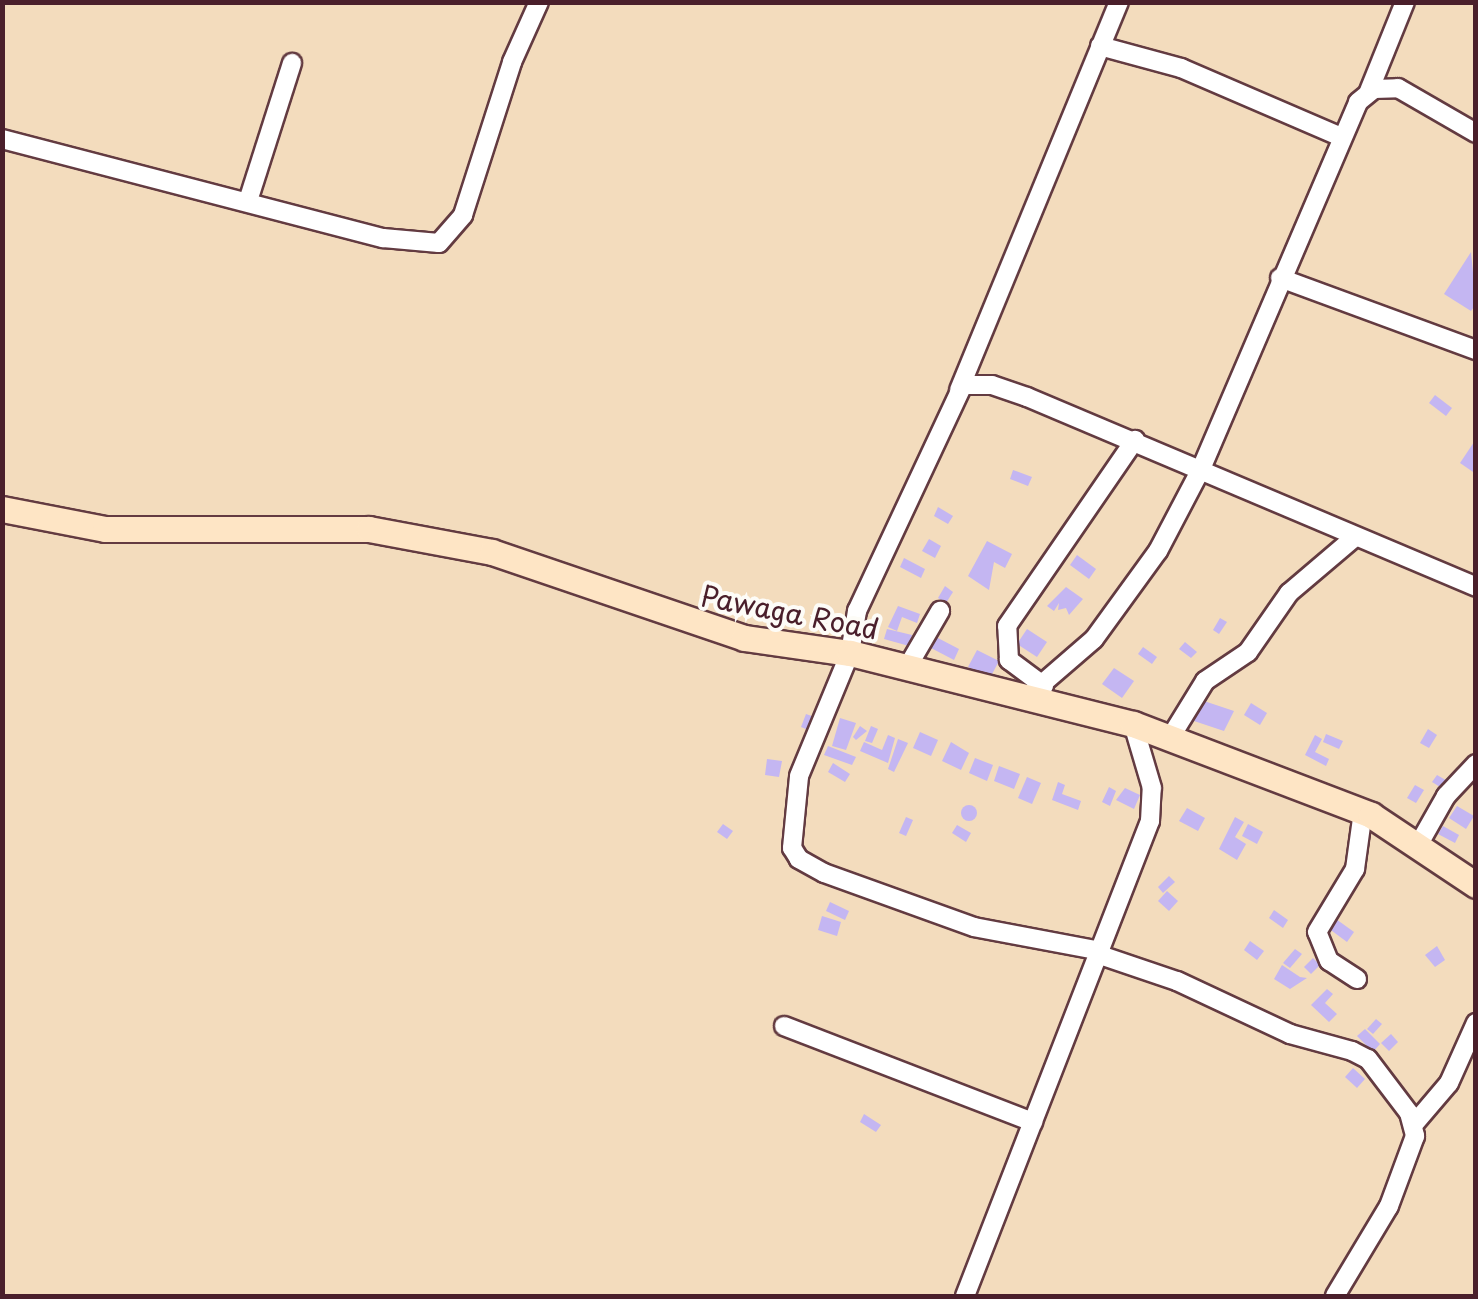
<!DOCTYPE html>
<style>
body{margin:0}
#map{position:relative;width:1478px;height:1299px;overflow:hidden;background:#f3dcbd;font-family:"Playpen Sans",sans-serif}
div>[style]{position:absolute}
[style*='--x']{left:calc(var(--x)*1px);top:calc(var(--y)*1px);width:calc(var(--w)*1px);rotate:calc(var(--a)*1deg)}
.building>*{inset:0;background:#c4b6f2}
.round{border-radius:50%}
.roads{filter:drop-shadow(2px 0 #633b41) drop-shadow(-2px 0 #633b41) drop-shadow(0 2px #633b41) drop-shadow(0 -2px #633b41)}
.minor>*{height:18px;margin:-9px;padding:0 9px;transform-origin:9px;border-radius:9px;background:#fff}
.secondary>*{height:25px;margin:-12.5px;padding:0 12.5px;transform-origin:12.5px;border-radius:12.5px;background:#fee5c5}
span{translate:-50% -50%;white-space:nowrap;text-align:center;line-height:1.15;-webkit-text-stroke:8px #fdfcf7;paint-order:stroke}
.street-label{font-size:28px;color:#4a1f2b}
.frame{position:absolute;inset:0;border:5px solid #4a1f2b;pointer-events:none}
</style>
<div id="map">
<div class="building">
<i style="clip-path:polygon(1471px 252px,1476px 304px,1471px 311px,1444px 294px)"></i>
<i style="clip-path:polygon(1435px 395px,1452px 408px,1446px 416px,1429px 403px)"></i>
<i style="clip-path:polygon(1476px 439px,1476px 474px,1460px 463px)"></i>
<i style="clip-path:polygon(1013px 470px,1032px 477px,1028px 486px,1010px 479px)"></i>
<i style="clip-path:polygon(938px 507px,953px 516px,948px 524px,934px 516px)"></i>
<i style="clip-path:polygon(929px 539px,941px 546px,935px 558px,922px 551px)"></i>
<i style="clip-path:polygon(987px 541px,1012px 554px,1005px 568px,994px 562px,989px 590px,968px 576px)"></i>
<i style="clip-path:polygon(1077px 555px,1096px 569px,1089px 579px,1070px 565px)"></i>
<i style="clip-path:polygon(904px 558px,925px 569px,921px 578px,900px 567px)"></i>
<i style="clip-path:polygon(945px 586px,953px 592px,946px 603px,938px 598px)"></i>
<i style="clip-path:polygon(1066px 587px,1083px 599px,1069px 615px,1066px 608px,1058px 610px,1059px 603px,1054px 611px,1047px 606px)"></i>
<i style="clip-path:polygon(898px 606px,920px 614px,917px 623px,902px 617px,897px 631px,888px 627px)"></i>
<i style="clip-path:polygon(1220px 618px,1227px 622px,1219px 634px,1213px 630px)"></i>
<i style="clip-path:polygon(887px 629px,912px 635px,909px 646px,884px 639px)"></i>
<i style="clip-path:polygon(1027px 629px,1047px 642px,1037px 657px,1017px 644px)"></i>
<i style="clip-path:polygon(936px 637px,959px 649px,954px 660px,931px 648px)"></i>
<i style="clip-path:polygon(1185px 642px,1197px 652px,1191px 658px,1179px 649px)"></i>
<i style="clip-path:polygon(1143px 647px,1157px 657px,1152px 664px,1138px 654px)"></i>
<i style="clip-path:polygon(977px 650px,999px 661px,990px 678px,968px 667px)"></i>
<i style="clip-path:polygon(1114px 668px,1134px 681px,1122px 698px,1102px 684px)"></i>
<i style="clip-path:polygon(1204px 701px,1234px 711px,1224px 731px,1194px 721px)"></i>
<i style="clip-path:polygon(1251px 703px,1267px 713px,1260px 725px,1244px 715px)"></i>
<i style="clip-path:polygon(806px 714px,823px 720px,818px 734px,801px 727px)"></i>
<i style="clip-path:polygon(840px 718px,856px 723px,846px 750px,832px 746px)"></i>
<i style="clip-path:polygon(860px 726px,867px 731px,856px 740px,853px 737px)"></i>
<i style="clip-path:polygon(871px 726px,878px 729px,872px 743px,865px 741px)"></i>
<i style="clip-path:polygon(1428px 729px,1437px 735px,1429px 748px,1420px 743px)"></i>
<i style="clip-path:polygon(920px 732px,938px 740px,931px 756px,913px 748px)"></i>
<i style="clip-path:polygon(1326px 734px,1343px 741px,1339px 749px,1323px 742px)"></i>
<i style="clip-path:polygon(888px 735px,895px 738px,888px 763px,860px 751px,864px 742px,882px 750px)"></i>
<i style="clip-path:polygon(1315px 735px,1322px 739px,1315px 752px,1329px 759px,1326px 766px,1305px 755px)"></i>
<i style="clip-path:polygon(898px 739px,908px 743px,894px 772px,888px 769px)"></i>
<i style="clip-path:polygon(951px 742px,969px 753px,961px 770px,942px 761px)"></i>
<i style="clip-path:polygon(828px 746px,856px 757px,852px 765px,824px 755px)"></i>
<i style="clip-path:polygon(975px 758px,993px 765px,987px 781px,969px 773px)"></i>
<i style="clip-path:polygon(767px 759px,782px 761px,779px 777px,765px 775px)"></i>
<i style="clip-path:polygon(833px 763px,850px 774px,845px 782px,828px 772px)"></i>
<i style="clip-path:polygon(999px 766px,1020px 774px,1014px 789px,994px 781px)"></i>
<i style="clip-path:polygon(1437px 775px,1449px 782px,1445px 790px,1432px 782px)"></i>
<i style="clip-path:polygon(1027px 777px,1041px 783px,1032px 804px,1018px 798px)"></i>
<i style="clip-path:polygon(1058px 782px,1065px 785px,1062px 794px,1081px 801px,1078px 810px,1052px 800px)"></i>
<i style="clip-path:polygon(1415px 785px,1424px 790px,1416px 803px,1407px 798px)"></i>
<i style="clip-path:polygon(1109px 787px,1116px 791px,1110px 806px,1102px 802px)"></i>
<i style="clip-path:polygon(1125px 788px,1140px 795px,1134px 809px,1116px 800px)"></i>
<i class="round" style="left:961px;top:805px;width:16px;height:16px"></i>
<i style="clip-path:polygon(1457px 806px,1474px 816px,1466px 829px,1449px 818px)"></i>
<i style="clip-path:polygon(1187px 808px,1205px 818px,1198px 831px,1179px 821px)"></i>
<i style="clip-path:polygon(906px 817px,913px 820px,906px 836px,899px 833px)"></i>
<i style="clip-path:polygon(1235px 817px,1244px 822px,1235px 837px,1246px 844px,1237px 860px,1219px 849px)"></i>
<i style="clip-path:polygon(723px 824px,733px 831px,727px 839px,717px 832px)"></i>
<i style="clip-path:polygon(1248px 824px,1263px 832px,1257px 844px,1242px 836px)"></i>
<i style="clip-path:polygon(957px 825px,971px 833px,966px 842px,952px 833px)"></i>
<i style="clip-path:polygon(1443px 826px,1459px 835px,1455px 843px,1438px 834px)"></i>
<i style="clip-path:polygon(1169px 876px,1175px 882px,1163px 893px,1158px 887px)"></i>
<i style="clip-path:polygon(1167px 891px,1178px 901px,1169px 911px,1158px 901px)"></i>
<i style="clip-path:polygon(830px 902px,849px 911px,845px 920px,826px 911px)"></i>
<i style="clip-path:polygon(1274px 910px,1288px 920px,1283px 928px,1269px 918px)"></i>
<i style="clip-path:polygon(822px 916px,841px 922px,837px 936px,818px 930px)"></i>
<i style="clip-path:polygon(1336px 919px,1354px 932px,1347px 942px,1328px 928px)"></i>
<i style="clip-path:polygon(1250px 941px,1264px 951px,1257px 960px,1244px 950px)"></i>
<i style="clip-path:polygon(1437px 946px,1445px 960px,1435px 967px,1425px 955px)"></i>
<i style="clip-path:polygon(1295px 949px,1302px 954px,1290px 968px,1283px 963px)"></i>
<i style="clip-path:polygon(1313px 958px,1320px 965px,1311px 974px,1304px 967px)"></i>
<i style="clip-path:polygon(1282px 965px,1300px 977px,1307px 978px,1290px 989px,1274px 979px)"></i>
<i style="clip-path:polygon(1327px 989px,1333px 994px,1325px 1003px,1337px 1014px,1329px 1022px,1311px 1005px)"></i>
<i style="clip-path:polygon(1376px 1019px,1382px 1024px,1373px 1034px,1367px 1029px)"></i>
<i style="clip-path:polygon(1365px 1029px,1380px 1044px,1373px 1052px,1357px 1036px)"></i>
<i style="clip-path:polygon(1391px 1034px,1398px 1042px,1389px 1051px,1381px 1043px)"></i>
<i style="clip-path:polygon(1353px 1068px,1365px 1079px,1357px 1088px,1345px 1077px)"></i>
<i style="clip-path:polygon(864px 1114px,881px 1125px,876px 1132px,860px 1122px)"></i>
</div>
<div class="roads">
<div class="minor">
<i style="--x:1100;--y:46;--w:84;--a:15.2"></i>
<i style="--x:1181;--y:68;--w:172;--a:23.3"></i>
<i style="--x:1369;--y:91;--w:96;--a:-68"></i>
<i style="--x:2;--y:139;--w:394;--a:14.6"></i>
<i style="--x:383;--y:238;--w:56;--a:5.1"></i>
<i style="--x:439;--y:243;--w:37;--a:-49"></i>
<i style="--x:463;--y:215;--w:161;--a:-72.2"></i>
<i style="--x:512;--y:62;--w:66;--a:-65.8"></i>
<i style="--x:248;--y:201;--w:145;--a:-72.3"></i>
<i style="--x:1280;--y:278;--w:209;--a:20.2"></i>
<i style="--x:959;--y:390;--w:420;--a:-67.6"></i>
<i style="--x:908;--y:666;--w:64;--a:-59.8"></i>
<i style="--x:1044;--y:686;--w:44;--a:-143.4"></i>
<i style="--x:1009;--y:660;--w:34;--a:-93"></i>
<i style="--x:1007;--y:626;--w:226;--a:-55.5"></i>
<i style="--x:1028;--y:696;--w:87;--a:-40.8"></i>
<i style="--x:1094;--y:639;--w:109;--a:-54"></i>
<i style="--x:1158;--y:551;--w:93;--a:-62.3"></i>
<i style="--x:1201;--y:469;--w:399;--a:-66.8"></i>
<i style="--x:1358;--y:102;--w:21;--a:-39"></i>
<i style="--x:1374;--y:89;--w:24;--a:-2"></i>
<i style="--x:1398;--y:88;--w:90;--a:30"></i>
<i style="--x:1170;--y:738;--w:67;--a:-58.4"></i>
<i style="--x:1205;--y:681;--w:52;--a:-34"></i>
<i style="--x:1248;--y:652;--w:72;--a:-55.2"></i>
<i style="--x:1289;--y:593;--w:87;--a:-40.3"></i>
<i style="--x:1420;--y:842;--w:53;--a:-60.5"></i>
<i style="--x:1446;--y:796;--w:44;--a:-46.8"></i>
<i style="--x:1101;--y:951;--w:129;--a:-169.3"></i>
<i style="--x:974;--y:927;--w:159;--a:-160.2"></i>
<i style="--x:824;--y:873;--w:29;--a:-151"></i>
<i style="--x:799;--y:859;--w:13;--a:-122"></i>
<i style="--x:792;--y:848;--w:72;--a:-84.4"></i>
<i style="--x:799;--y:776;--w:133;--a:-67.5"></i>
<i style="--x:850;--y:653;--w:43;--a:-80.5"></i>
<i style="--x:857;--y:611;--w:250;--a:-64.9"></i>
<i style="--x:963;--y:385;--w:29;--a:0"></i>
<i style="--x:992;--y:385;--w:37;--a:19"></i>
<i style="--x:1027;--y:397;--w:488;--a:22.9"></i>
<i style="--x:1100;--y:955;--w:81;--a:18.7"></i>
<i style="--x:1177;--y:981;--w:125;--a:25.1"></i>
<i style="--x:1290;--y:1034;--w:64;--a:15.3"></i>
<i style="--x:1352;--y:1051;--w:18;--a:27"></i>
<i style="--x:1368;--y:1059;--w:68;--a:52.8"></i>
<i style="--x:1409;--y:1113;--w:24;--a:75"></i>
<i style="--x:1415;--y:1136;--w:75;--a:110.4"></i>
<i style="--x:1389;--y:1206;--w:105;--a:121"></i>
<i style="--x:1357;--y:979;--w:33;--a:-147"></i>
<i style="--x:1329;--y:961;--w:31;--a:-112"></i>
<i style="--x:1317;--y:932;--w:74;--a:-58.9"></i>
<i style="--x:1355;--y:869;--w:59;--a:-82.1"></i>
<i style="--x:784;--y:1026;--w:267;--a:21.1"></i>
<i style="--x:1415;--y:1123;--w:52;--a:-49.6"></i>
<i style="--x:1449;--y:1083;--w:66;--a:-65.8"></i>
<i style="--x:965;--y:1296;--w:510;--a:-68.72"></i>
<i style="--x:1150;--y:821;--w:33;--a:-87"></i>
<i style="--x:1152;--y:788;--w:67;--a:-106.5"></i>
</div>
<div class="secondary">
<i style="--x:2;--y:509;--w:105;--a:11"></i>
<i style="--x:105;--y:529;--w:264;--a:0"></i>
<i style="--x:369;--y:529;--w:125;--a:10.6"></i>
<i style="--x:492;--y:552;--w:266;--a:18.8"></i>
<i style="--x:744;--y:638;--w:107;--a:8.1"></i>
<i style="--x:850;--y:653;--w:292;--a:14.1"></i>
<i style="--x:1133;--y:724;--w:255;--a:20.9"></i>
<i style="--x:1371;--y:815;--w:126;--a:33.7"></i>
</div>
</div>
<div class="street-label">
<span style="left:790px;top:612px;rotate:11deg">Pawaga Road</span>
</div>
<div class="frame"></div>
</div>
